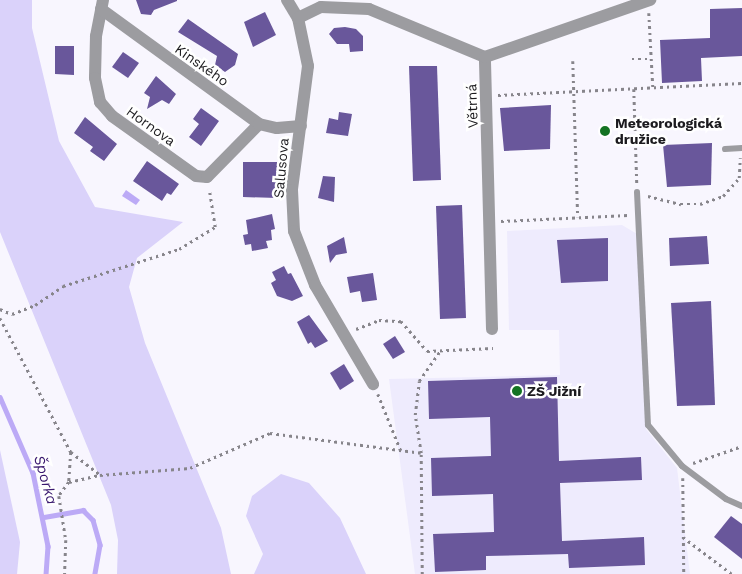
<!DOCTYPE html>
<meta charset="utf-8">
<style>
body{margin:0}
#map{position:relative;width:742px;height:574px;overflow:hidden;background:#f8f6fe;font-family:"Work Sans",sans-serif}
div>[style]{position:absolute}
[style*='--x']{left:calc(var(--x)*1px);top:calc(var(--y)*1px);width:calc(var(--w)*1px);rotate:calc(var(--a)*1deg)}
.built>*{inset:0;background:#eeebfd}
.green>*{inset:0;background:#dad2fa}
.water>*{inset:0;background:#bcaaf6}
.stream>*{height:4.5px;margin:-2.25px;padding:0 2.25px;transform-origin:2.25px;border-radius:2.25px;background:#bcaaf6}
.building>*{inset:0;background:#69579b}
.path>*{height:2.5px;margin-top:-1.25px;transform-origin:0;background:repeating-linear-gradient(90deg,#87858b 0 2.5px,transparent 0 6.5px)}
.lane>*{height:6px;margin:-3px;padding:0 3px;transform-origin:3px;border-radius:3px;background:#9c9ca0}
.street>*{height:12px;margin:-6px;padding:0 6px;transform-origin:6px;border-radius:6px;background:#9c9ca0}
.dots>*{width:14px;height:14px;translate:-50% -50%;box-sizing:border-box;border:2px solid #fff;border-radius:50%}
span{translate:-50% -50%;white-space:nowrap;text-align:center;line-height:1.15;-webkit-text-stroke:5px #fff;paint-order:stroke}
.street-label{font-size:14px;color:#1c1b1f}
.poi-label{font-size:14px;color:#1c1b1f;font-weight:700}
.left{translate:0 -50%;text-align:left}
.water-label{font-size:15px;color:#3a196f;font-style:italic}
</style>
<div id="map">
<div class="built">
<i style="clip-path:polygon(622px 225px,637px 234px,646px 429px,677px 468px,690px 574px,415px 574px,389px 379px,560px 375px,559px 330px,509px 330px,507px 231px)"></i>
</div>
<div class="green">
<i style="clip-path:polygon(0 0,32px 0,32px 28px,59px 141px,95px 207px,183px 222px,137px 258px,129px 287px,145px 343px,221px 528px,231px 574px,117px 574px,118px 540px,111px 505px,0 232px)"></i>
<i style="clip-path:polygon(0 450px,20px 542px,17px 574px,0 574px)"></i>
<i style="clip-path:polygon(281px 474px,309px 483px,340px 518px,366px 574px,254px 574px,263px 554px,246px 516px,252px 496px)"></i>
</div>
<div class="water">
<i style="clip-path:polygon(126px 190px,140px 200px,136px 205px,122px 196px)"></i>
</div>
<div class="stream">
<i style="--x:0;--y:397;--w:83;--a:66.5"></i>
<i style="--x:33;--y:473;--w:75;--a:78.4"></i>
<i style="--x:48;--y:546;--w:28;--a:94"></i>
<i style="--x:44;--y:517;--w:40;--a:-10"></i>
<i style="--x:83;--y:510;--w:14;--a:45"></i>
<i style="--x:93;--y:520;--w:26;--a:74"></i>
<i style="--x:100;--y:545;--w:29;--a:100"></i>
</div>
<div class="building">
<i style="clip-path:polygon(136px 0,177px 0,177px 1px,154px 10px,151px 15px,141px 14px)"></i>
<i style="clip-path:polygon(742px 8px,742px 56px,701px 58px,702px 81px,662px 83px,660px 40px,710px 38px,710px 9px)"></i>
<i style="clip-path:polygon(265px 12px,276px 35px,253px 47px,244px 22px)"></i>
<i style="clip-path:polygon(188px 19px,238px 54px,235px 65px,225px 72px,215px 65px,217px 56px,178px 32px)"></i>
<i style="clip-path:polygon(345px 27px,356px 29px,363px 36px,363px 51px,350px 52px,349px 44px,337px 44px,329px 34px,334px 28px)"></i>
<i style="clip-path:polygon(55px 46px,74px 46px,74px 75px,55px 74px)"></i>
<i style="clip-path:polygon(123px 52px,139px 63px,128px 78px,112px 67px)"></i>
<i style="clip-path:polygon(409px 66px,437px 66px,441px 180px,413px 181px)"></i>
<i style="clip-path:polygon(156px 76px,176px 94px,169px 104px,162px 100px,147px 109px,150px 97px,144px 93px)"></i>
<i style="clip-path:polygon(551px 105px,550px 149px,504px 151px,500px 108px)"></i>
<i style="clip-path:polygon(201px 108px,219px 121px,201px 146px,189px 137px,199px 124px,193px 119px)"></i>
<i style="clip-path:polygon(339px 112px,352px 114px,348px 136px,326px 133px,329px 118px,338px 120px)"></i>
<i style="clip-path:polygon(85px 117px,117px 144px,104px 161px,90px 151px,93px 147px,74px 133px)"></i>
<i style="clip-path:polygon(712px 143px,711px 185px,667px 187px,663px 145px)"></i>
<i style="clip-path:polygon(147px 161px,179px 184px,171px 195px,167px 193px,162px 201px,133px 181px)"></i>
<i style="clip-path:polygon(243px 162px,277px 162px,277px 198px,243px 197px)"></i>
<i style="clip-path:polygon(323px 176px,335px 177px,334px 202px,318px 198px)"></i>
<i style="clip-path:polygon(462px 205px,466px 318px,440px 319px,436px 206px)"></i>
<i style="clip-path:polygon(272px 214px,275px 229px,271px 230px,272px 240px,266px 241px,268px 248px,252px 251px,251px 244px,245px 245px,243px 235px,248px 234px,246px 220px)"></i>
<i style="clip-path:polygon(707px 236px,709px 264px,670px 266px,669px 238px)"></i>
<i style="clip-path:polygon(344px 237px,347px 253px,336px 255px,330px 263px,327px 246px)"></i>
<i style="clip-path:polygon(608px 238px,608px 281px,561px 283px,557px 240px)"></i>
<i style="clip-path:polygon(284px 266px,288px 274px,291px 273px,303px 296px,292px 301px,277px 296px,271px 283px,276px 280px,272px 272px)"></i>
<i style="clip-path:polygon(373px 273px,377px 300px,362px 302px,360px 291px,350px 293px,347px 277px)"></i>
<i style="clip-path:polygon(711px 301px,715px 405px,677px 406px,671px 303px)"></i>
<i style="clip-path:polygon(309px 315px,328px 341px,315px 348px,311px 342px,308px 344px,297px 322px)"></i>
<i style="clip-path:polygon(395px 336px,405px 352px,393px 359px,383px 344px)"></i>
<i style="clip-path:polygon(344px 364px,354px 381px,340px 390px,330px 373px)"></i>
<i style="clip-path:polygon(557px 377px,559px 461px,641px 457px,642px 480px,560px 483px,562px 541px,644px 537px,645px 565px,569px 568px,568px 554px,486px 556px,486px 570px,435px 572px,433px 534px,494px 532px,493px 494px,432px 496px,431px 458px,491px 456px,490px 417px,429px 419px,428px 381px)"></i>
<i style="clip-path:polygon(731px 516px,742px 524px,742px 559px,714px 537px)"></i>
</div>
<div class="path">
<i style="--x:649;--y:13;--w:75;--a:86.9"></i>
<i style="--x:632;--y:59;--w:19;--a:0"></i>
<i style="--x:573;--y:61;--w:156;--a:88.2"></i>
<i style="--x:634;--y:89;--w:94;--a:88.2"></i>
<i style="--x:498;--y:95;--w:244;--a:-2.8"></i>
<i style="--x:648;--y:196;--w:34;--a:14"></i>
<i style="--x:681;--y:204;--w:19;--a:0"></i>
<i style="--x:700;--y:204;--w:24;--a:-19"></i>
<i style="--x:723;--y:196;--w:24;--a:-48"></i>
<i style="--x:739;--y:178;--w:20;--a:-87"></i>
<i style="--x:501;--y:221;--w:127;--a:-2.7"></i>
<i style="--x:0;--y:309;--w:13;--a:23"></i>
<i style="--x:12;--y:314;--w:25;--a:-21"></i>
<i style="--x:35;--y:305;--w:34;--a:-34"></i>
<i style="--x:63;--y:286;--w:122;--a:-17.7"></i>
<i style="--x:179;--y:249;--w:42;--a:-31.4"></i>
<i style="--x:215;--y:227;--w:37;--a:-99"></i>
<i style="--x:0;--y:318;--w:152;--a:62.1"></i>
<i style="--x:71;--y:452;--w:30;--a:94"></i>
<i style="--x:69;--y:482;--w:17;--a:126"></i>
<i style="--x:59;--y:496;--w:45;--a:81"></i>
<i style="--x:66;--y:540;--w:34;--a:92"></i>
<i style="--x:356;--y:329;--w:25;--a:-21"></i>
<i style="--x:379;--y:320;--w:22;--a:3"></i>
<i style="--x:401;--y:321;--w:40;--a:49"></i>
<i style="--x:427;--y:351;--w:66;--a:-2.6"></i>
<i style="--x:378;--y:394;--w:61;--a:68"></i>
<i style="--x:71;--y:452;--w:37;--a:38"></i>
<i style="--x:100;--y:475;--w:90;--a:-4.4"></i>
<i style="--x:190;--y:468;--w:87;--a:-23.6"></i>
<i style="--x:270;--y:433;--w:152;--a:7.5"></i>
<i style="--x:693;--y:463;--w:52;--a:-19.1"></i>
<i style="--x:683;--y:478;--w:96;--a:89.4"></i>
<i style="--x:69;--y:482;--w:32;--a:-13"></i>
<i style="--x:683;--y:537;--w:61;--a:37.1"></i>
<i style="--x:422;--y:574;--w:121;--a:-90.5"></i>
<i style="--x:421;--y:453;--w:38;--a:-99"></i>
<i style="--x:415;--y:415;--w:34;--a:-83"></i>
<i style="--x:419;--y:381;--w:38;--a:-55"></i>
</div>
<div class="lane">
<i style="--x:725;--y:149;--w:17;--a:-3"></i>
<i style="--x:637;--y:192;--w:233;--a:87.3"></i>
<i style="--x:648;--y:425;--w:53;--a:50.3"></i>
<i style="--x:682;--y:466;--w:55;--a:36.9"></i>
<i style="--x:726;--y:499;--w:17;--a:24"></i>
</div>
<div class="street">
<i style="--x:103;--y:0;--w:37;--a:101"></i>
<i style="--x:96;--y:36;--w:42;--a:91.4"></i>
<i style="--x:95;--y:78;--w:25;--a:78"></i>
<i style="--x:100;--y:102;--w:18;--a:49"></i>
<i style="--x:112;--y:116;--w:103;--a:35.5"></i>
<i style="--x:196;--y:176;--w:11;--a:5"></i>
<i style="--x:207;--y:177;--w:74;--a:-45.5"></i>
<i style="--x:287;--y:0;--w:21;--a:59"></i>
<i style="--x:298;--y:18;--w:49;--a:78.2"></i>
<i style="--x:308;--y:66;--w:125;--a:97.4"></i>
<i style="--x:292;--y:190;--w:41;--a:87.2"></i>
<i style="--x:294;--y:231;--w:58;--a:68.7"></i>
<i style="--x:315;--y:285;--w:115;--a:59.6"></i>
<i style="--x:101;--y:9;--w:195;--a:36"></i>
<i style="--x:259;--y:124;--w:18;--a:13"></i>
<i style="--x:277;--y:128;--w:24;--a:-5"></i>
<i style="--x:298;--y:18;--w:25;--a:-26"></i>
<i style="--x:321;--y:7;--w:48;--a:2.4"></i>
<i style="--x:369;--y:9;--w:126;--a:22.5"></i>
<i style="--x:492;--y:329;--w:272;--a:-91.5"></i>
<i style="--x:485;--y:57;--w:175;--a:-19.1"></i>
</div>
<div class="dots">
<i style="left:605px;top:131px;background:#147323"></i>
<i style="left:517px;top:391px;background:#147323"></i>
</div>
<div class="street-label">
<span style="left:202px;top:65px;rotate:35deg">Kinského</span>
<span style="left:472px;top:106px;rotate:-92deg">Větrná</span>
<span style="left:151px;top:126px;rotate:36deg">Hornova</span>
<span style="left:281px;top:168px;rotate:-85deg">Salusova</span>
</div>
<div class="poi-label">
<span class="left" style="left:615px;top:131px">Meteorologická<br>družice</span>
<span class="left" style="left:527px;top:391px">ZŠ Jižní</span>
</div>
<div class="water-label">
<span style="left:45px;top:480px;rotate:74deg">Šporka</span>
</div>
</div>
